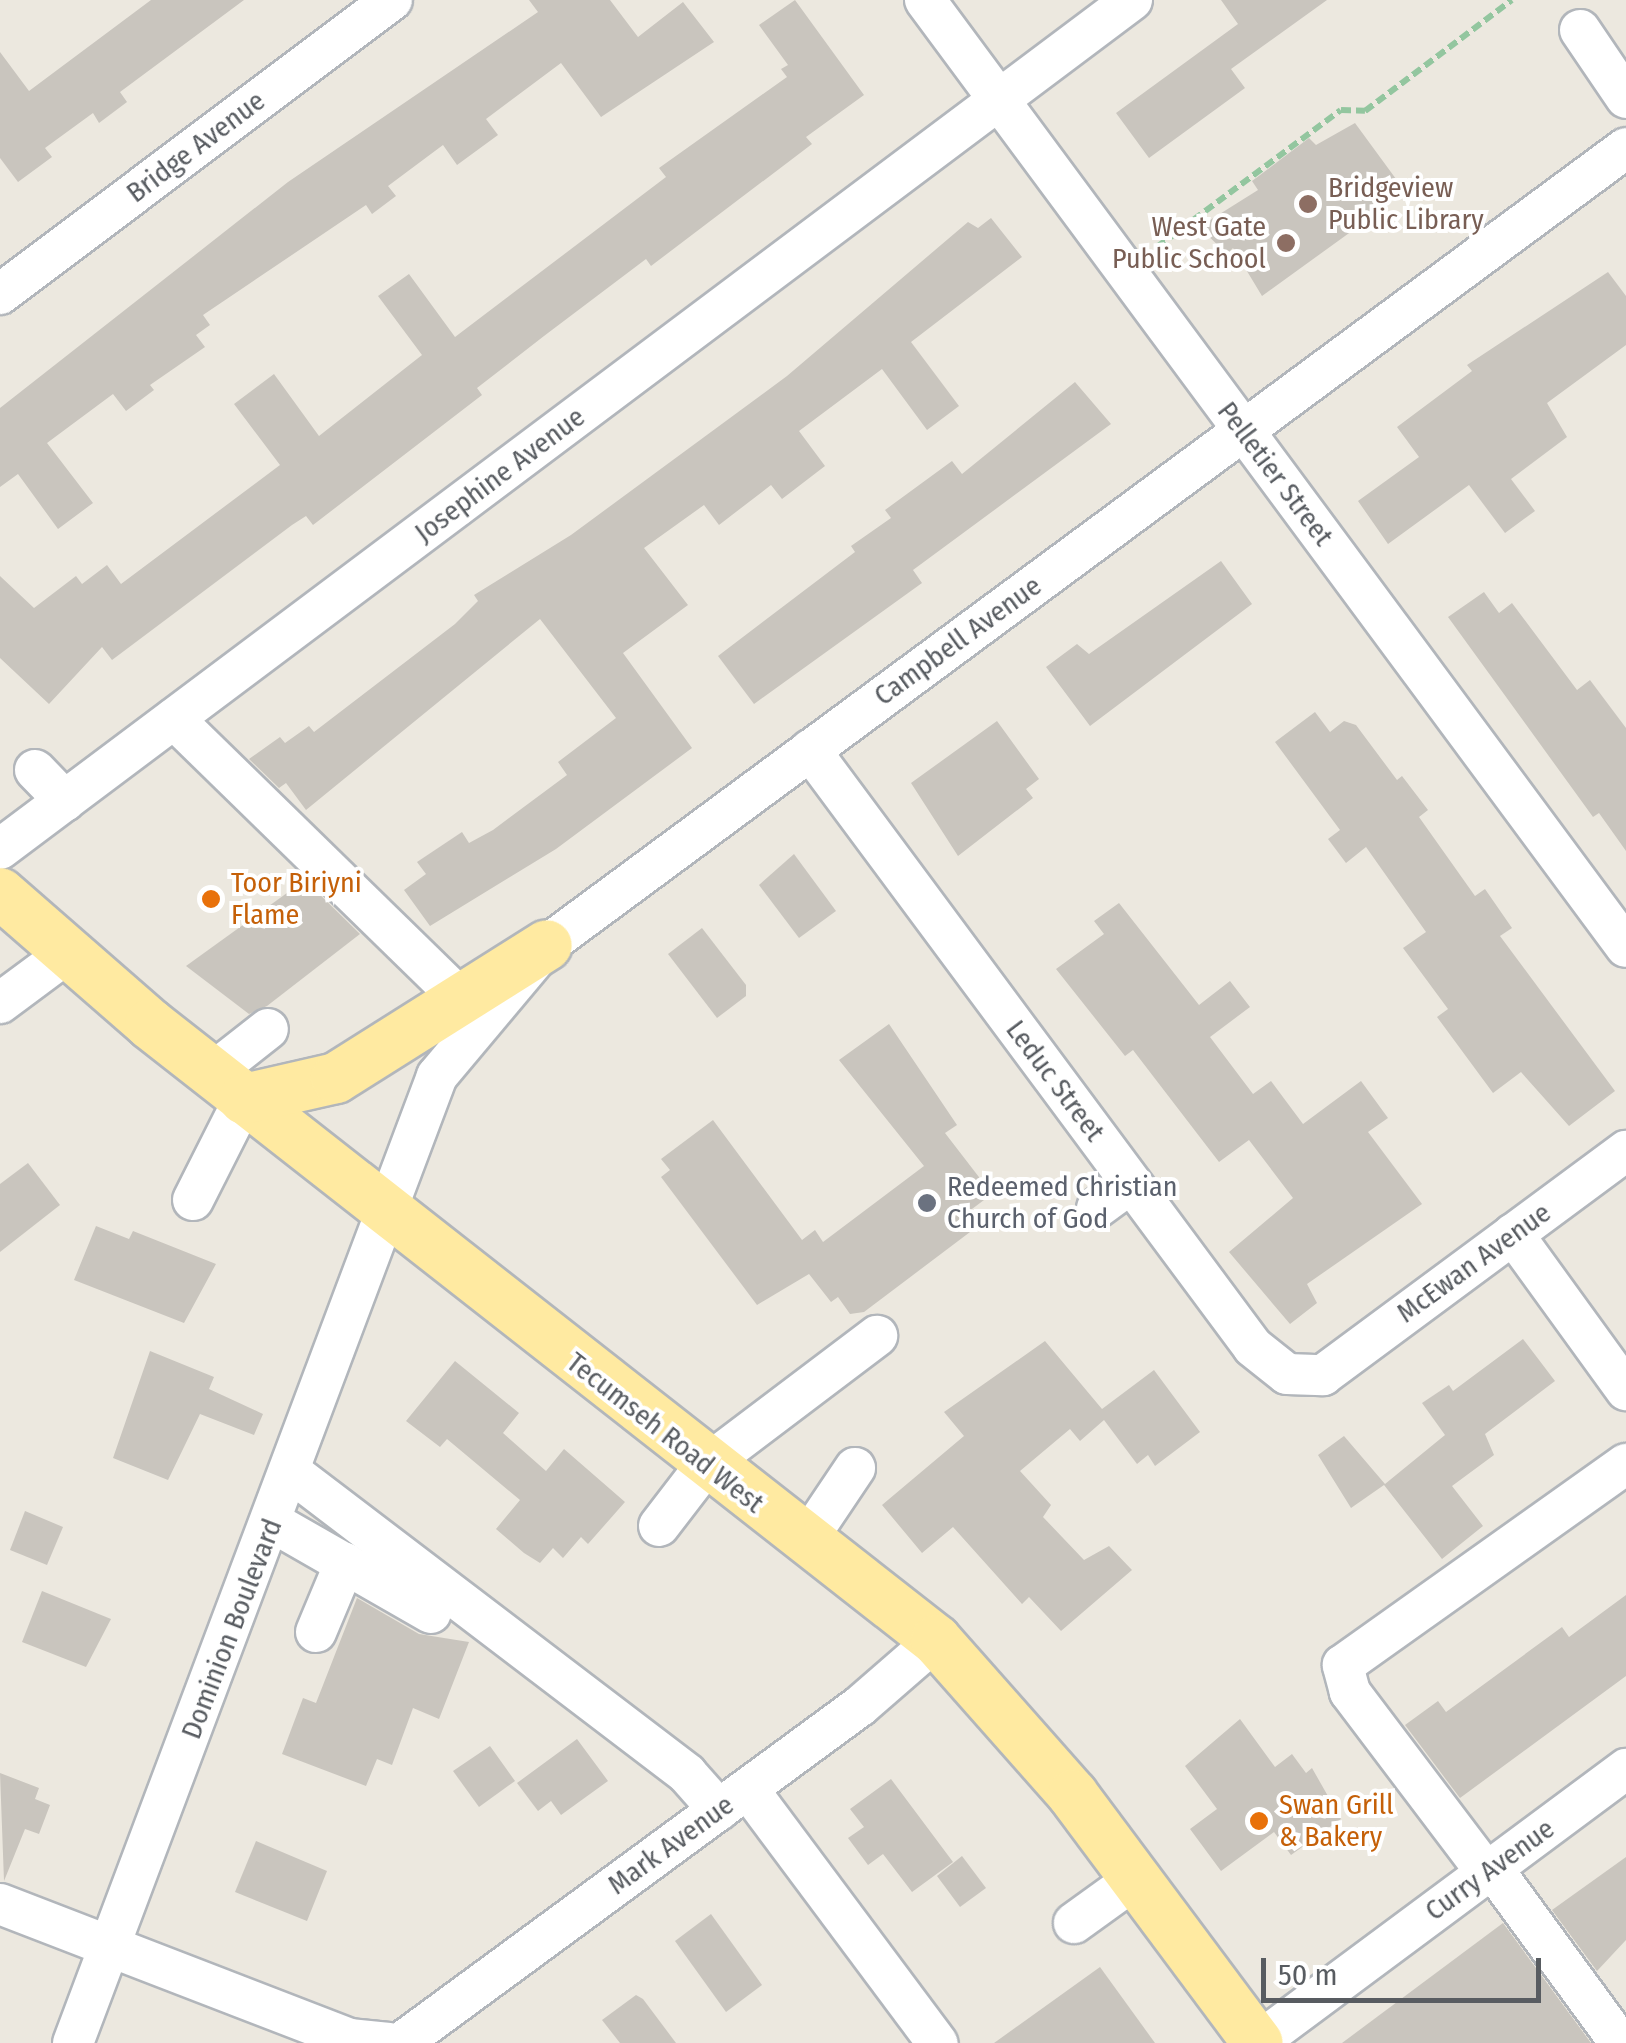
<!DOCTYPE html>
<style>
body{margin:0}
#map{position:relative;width:1626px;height:2043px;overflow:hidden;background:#ece8df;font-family:"Fira Sans Condensed",sans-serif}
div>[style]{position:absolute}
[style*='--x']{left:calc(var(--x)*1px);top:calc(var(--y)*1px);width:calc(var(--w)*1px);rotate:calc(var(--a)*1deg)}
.building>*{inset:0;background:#c9c5be}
.path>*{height:6px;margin-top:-3px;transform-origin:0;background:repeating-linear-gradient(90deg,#93c69f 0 10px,transparent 0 15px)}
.roads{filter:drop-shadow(2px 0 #b2b6bb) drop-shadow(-2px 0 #b2b6bb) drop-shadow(0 2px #b2b6bb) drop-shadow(0 -2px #b2b6bb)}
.minor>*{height:40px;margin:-20px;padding:0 20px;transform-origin:20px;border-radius:20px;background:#fff}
.major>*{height:50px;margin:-25px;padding:0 25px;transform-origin:25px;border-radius:25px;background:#ffeaa1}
.dots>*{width:28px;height:28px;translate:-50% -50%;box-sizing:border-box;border:5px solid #fff;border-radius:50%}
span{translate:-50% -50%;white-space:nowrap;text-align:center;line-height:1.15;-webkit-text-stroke:8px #fff;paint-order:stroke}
.street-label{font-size:28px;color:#585c61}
.education-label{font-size:28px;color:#785e54}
.left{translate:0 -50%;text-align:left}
.right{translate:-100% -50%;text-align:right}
.food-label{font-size:28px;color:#c56008}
.worship-label{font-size:28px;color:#5b616d}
.scale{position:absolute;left:1261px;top:1958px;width:280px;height:45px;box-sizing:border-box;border:5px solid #585c61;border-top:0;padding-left:12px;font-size:30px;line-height:35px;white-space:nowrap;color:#585c61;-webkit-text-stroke:8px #fff;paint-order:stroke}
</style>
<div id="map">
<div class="building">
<i style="clip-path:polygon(151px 0,244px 0,120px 92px,127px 102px,99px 123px,93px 113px,45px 148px,52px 157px,18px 182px,0 158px,0 52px,29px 91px)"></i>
<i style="clip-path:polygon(529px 0,610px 0,638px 37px,683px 2px,714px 42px,601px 117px,561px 63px,486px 119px,498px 135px,457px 165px,443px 145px,388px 186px,396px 196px,372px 214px,366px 205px,203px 315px,210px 325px,196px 335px,205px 347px,150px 385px,154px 390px,126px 411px,113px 394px,47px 443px,93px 503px,58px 529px,18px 474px,0 487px,0 408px,288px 182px,538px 12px)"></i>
<i style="clip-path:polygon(795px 0,864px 95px,806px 137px,812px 144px,651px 266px,646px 259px,544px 336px,477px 388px,482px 395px,313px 525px,306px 516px,292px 525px,112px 660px,102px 647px,49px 704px,0 658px,0 576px,34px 608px,76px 576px,82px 584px,107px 565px,121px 584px,280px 465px,234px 404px,274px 374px,319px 436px,422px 355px,378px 296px,409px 274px,455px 337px,666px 177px,659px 168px,787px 77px,781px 69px,788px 65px,759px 25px)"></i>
<i style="clip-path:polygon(1221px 0,1327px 0,1231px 69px,1245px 88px,1149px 158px,1116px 113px,1238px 24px)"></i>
<i style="clip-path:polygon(1355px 123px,1396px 179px,1380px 190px,1381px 210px,1262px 296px,1233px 248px,1227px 254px,1199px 227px,1258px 190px,1252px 181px,1309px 138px,1316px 145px)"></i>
<i style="clip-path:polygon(991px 218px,1022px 257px,911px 342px,959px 406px,927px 430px,882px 369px,799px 431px,825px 466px,782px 499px,771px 485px,719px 525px,704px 505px,644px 548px,688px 605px,623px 653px,692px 748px,556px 849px,430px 926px,404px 890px,426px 874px,417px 862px,462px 832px,469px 843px,493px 830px,567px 775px,558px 762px,616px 718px,540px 619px,306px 810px,286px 783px,279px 788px,249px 759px,280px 737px,285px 743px,309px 726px,314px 732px,455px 624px,478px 601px,474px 595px,571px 535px,787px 376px,968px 222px,978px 228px)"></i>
<i style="clip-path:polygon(1608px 272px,1626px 296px,1626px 345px,1547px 403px,1567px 437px,1511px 479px,1535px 511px,1505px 533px,1469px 485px,1388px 544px,1358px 501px,1419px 457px,1397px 427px,1472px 371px,1467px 365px)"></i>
<i style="clip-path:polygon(1075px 382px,1111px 424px,913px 570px,922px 583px,754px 704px,718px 656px,855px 552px,851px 546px,891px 518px,885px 510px,952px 461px,962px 474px)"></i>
<i style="clip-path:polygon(1221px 561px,1252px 604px,1090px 726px,1046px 667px,1077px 644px,1089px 654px)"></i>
<i style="clip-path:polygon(1484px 592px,1499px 613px,1512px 603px,1577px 690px,1590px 680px,1626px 728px,1626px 851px,1599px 813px,1593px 817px,1448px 617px)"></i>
<i style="clip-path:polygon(1315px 712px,1330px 732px,1344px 721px,1356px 725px,1397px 780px,1402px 776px,1428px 810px,1419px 817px,1475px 896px,1485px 889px,1512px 928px,1500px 936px,1615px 1091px,1569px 1126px,1521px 1072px,1493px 1093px,1437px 1017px,1448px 1009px,1403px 948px,1426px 932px,1366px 847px,1346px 863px,1328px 839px,1340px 830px,1275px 742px)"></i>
<i style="clip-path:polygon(997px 721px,1039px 779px,1026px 789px,1033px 798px,958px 856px,911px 783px)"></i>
<i style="clip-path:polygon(794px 854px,836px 911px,799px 938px,759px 885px)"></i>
<i style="clip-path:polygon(305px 880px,360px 934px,267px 1006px,249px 1014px,186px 966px)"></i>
<i style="clip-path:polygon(1119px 903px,1199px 1005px,1230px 981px,1250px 1007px,1210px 1037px,1253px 1094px,1271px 1081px,1303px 1124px,1361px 1081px,1388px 1118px,1368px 1132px,1422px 1204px,1307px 1284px,1317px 1303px,1290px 1324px,1229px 1252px,1293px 1198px,1249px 1140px,1219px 1162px,1133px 1050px,1125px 1056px,1056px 969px,1104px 934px,1094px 921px)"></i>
<i style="clip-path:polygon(702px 928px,746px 985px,746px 996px,717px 1018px,668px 954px)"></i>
<i style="clip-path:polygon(889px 1024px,957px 1125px,945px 1133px,992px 1194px,968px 1212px,978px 1226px,864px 1312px,850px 1314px,838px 1297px,831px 1302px,809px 1274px,757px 1305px,661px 1177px,670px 1170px,661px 1159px,713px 1120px,802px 1240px,815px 1230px,823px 1242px,924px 1166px,839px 1060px)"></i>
<i style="clip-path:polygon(28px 1163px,60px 1205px,0 1252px,0 1184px)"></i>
<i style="clip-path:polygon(96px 1226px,129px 1239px,133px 1231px,216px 1264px,184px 1323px,74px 1280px)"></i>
<i style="clip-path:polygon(1523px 1339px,1555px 1381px,1485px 1434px,1494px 1455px,1452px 1486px,1483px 1526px,1442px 1559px,1384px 1485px,1351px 1508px,1318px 1455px,1344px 1436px,1385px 1484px,1445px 1435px,1422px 1403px,1449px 1385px,1453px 1391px)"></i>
<i style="clip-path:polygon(1045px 1341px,1102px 1409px,1154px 1370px,1200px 1432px,1155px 1466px,1148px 1455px,1137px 1464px,1104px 1420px,1080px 1441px,1070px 1429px,1020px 1471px,1051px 1505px,1043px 1517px,1084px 1560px,1109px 1546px,1132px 1570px,1061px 1631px,1029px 1597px,1022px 1604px,953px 1527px,922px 1553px,882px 1505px,964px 1436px,944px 1412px)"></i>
<i style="clip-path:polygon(150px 1351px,214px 1377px,209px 1389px,263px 1414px,254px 1435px,200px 1414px,168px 1480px,113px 1458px)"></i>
<i style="clip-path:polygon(455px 1361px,519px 1413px,503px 1433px,546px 1471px,564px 1449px,625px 1502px,588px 1544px,581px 1537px,563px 1558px,553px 1548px,540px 1563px,524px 1553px,496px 1529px,520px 1500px,447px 1439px,440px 1447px,406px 1421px)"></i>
<i style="clip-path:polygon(25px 1511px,63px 1527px,47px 1565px,10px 1550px)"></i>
<i style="clip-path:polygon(42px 1591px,111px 1619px,86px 1667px,22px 1642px)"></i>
<i style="clip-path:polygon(1626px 1595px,1626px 1676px,1460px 1798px,1405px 1725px,1438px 1701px,1446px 1712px,1562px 1627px,1569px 1637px)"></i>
<i style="clip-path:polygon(357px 1598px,419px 1634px,469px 1642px,439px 1719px,413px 1708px,392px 1765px,377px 1759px,366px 1786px,282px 1754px,303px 1698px,316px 1703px)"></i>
<i style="clip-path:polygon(1240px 1719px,1275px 1767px,1292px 1754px,1306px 1773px,1312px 1768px,1341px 1819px,1291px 1855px,1274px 1832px,1221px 1871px,1190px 1829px,1217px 1809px,1185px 1766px)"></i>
<i style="clip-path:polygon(577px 1739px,608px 1781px,561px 1815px,551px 1801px,538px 1811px,517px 1783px)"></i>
<i style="clip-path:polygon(490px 1746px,515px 1781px,479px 1807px,453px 1771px)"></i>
<i style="clip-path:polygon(0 1773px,39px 1788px,35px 1799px,50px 1805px,39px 1834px,25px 1829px,4px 1881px)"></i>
<i style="clip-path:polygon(891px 1779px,953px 1862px,912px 1892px,883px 1854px,868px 1865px,848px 1838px,864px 1827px,850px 1809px)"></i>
<i style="clip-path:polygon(256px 1841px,327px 1871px,307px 1921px,235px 1892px)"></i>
<i style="clip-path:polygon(962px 1856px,986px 1888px,960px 1907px,937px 1876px)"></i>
<i style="clip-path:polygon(1626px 1857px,1626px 1940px,1597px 1971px,1552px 1910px)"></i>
<i style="clip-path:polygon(711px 1914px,762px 1985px,726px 2012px,675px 1941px)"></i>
<i style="clip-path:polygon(1503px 1923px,1591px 2043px,1342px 2043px)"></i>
<i style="clip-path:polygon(1100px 1967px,1155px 2043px,994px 2043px)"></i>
<i style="clip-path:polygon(636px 1995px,643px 1999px,676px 2043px,620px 2043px,602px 2020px)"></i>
</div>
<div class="path">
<i style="--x:1157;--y:247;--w:229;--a:-36.7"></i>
<i style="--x:1341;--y:110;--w:24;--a:2"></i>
<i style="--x:1365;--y:111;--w:184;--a:-37.1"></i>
</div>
<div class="roads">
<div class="minor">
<i style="--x:925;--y:0;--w:1178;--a:53.49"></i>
<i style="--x:1580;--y:30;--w:82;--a:55.9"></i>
<i style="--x:0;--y:294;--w:490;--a:-36.9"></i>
<i style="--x:174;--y:719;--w:397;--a:44.3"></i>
<i style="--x:810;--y:750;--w:743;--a:53.42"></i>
<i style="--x:1253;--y:1347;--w:43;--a:38.5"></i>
<i style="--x:1287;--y:1374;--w:36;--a:2"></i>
<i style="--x:1323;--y:1375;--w:377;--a:-36.5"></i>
<i style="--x:35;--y:770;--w:43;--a:45.9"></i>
<i style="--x:0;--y:849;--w:1415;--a:-36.87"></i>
<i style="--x:0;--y:1003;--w:82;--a:-36.6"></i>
<i style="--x:212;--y:1073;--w:71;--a:-38.2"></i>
<i style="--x:193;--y:1200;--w:113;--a:-63.2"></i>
<i style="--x:1097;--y:1208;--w:42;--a:-36.3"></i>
<i style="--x:1513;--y:1234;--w:193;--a:54.1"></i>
<i style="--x:291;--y:1472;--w:498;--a:37.3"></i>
<i style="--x:687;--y:1774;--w:48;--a:48.4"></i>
<i style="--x:272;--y:1522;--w:183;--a:29.8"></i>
<i style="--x:659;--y:1526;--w:76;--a:-52.5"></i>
<i style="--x:705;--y:1466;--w:216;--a:-37.1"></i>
<i style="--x:806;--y:1541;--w:88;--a:-56.1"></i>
<i style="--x:316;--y:1632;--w:75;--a:-67.2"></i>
<i style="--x:748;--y:1789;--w:317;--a:53.3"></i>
<i style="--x:1492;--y:1868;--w:217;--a:53.8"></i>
<i style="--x:1486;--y:1872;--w:226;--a:-127.1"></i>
<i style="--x:1350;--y:1692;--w:28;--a:-105"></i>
<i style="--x:1343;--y:1665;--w:347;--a:-35.4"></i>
<i style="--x:0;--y:1904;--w:374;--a:21.1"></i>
<i style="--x:349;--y:2039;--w:40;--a:5.7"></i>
<i style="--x:1074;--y:1923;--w:75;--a:-35.8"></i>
<i style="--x:73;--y:2043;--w:1033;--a:-69.37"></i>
<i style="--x:437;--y:1076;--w:171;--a:-50"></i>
<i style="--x:547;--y:945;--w:1341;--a:-36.45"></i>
<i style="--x:401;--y:2043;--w:569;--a:-36.29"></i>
<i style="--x:860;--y:1706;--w:101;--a:-41"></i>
<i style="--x:1257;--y:2043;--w:460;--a:-36.6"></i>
</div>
<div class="major">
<i style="--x:0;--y:893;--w:199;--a:41.1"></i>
<i style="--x:150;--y:1024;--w:999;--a:38.09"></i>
<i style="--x:936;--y:1640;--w:207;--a:48.5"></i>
<i style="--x:1073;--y:1795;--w:309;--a:53.3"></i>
<i style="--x:244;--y:1099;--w:94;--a:-12.9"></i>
<i style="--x:336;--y:1078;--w:249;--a:-32.2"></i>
</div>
</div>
<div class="dots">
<i style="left:1308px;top:204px;background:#8d6e63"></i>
<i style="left:1286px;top:243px;background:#8d6e63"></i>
<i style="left:211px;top:899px;background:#e8710a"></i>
<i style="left:927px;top:1203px;background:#6b7280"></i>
<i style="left:1259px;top:1821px;background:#e8710a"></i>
</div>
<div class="street-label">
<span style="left:196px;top:147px;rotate:-37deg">Bridge Avenue</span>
<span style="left:1275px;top:474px;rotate:53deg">Pelletier Street</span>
<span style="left:500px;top:475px;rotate:-37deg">Josephine Avenue</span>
<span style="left:958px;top:641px;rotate:-36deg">Campbell Avenue</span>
<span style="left:1055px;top:1081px;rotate:53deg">Leduc Street</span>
<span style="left:1474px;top:1263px;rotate:-36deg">McEwan Avenue</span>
<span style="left:665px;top:1433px;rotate:38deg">Tecumseh Road West</span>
<span style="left:232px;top:1629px;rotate:-69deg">Dominion Boulevard</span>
<span style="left:671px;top:1845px;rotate:-36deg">Mark Avenue</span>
<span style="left:1490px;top:1870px;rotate:-36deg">Curry Avenue</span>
</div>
<div class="education-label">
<span class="left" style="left:1328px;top:204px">Bridgeview<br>Public Library</span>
<span class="right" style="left:1266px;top:243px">West Gate<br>Public School</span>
</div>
<div class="food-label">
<span class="left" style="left:231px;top:899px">Toor Biriyni<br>Flame</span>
<span class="left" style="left:1279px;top:1821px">Swan Grill<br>&amp; Bakery</span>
</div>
<div class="worship-label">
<span class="left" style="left:947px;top:1203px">Redeemed Christian<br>Church of God</span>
</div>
<div class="scale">50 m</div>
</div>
